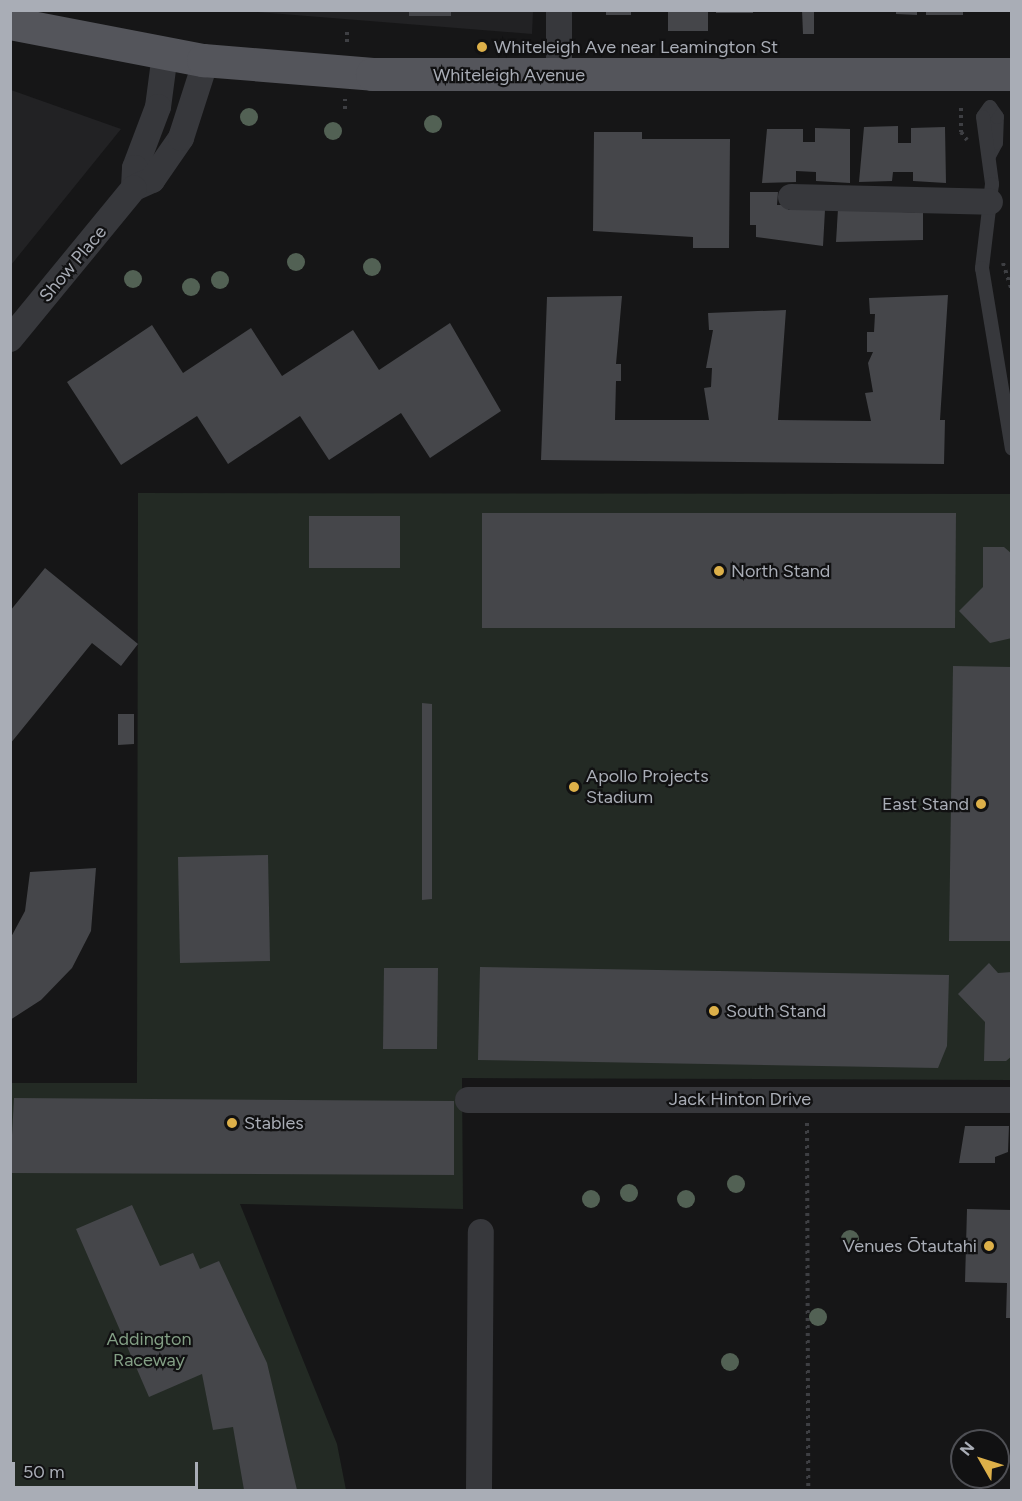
<!DOCTYPE html>
<meta charset="utf-8">
<style>
body{margin:0}
#map{position:relative;width:1022px;height:1501px;overflow:hidden;background:#161617;font-family:Figtree,sans-serif}
div>[style]{position:absolute}
[style*='--x']{left:calc(var(--x)*1px);top:calc(var(--y)*1px);width:calc(var(--w)*1px);rotate:calc(var(--a)*1deg)}
.built>*{inset:0;background:#222224}
.green>*{inset:0;background:#232a24}
.building>*{inset:0;background:#45464a}
.path>*{height:4px;margin-top:-2px;transform-origin:0;background:repeating-linear-gradient(90deg,#3e3f43 0 3px,transparent 0 7.5px)}
.service>*{height:14px;margin:-7px;padding:0 7px;transform-origin:7px;border-radius:7px;background:#37383c}
.minor>*{height:26px;margin:-13px;padding:0 13px;transform-origin:13px;border-radius:13px;background:#37383c}
.primary>*{height:33px;margin:-16.5px;padding:0 16.5px;transform-origin:16.5px;border-radius:16.5px;background:#54555b}
.trees>*{width:18px;height:18px;margin:-9px;border-radius:50%;background:#526154}
.dots>*{width:16px;height:16px;translate:-50% -50%;box-sizing:border-box;border:3px solid #111112;border-radius:50%}
span{translate:-50% -50%;white-space:nowrap;text-align:center;line-height:1.15;-webkit-text-stroke:4.5px #111112;paint-order:stroke}
.poi-label{font-size:18px;color:#a9adb6}
.left{translate:0 -50%;text-align:left}
.right{translate:-100% -50%;text-align:right}
.street-label{font-size:18px;color:#a9adb6}
.park-label{font-size:18px;color:#839f85}
.frame{position:absolute;inset:0;border:12px solid #a9adb6;pointer-events:none}
.north{position:absolute;left:950px;top:1429px;width:60px;height:60px;box-sizing:border-box;background:#111112;border:2px solid #4e4f54;border-radius:50%;rotate:309deg;font-size:16px;font-weight:700;line-height:24px;text-align:center;color:#a9adb6}
.north::after{content:'';display:block;margin:auto;width:21px;height:27px;background:#ddb049;clip-path:polygon(50% 0,100% 100%,50% 72%,0 100%)}
.scale{position:absolute;left:12px;top:1462px;width:186px;height:27px;box-sizing:border-box;border:3px solid #a9adb6;border-top:0;padding-left:8px;font-size:18px;line-height:21px;white-space:nowrap;color:#a9adb6;-webkit-text-stroke:4px #111112;paint-order:stroke}
</style>
<div id="map">
<div class="built">
<i style="clip-path:polygon(246px 11px,533px 11px,532px 34px)"></i>
<i style="clip-path:polygon(11px 90px,121px 129px,11px 265px,10px 90px)"></i>
</div>
<div class="green">
<i style="clip-path:polygon(138px 493px,1011px 494px,1011px 1080px,462px 1078px,463px 1209px,240px 1204px,337px 1444px,346px 1490px,11px 1490px,11px 1083px,137px 1083px)"></i>
</div>
<div class="building">
<i style="clip-path:polygon(409px 10px,451px 10px,451px 16px,409px 16px)"></i>
<i style="clip-path:polygon(606px 10px,631px 10px,631px 15px,606px 15px)"></i>
<i style="clip-path:polygon(668px 10px,708px 10px,708px 31px,668px 31px)"></i>
<i style="clip-path:polygon(716px 10px,753px 10px,753px 13px,716px 13px)"></i>
<i style="clip-path:polygon(802px 10px,814px 10px,814px 34px,803px 34px)"></i>
<i style="clip-path:polygon(896px 10px,917px 10px,917px 15px,896px 14px)"></i>
<i style="clip-path:polygon(926px 10px,963px 10px,963px 15px,926px 15px)"></i>
<i style="clip-path:polygon(898px 126px,898px 143px,911px 143px,911px 128px,945px 127px,946px 183px,913px 181px,913px 172px,893px 172px,892px 181px,859px 182px,864px 127px)"></i>
<i style="clip-path:polygon(815px 128px,850px 129px,850px 183px,816px 181px,816px 172px,796px 171px,796px 182px,762px 183px,767px 129px,803px 129px,803px 142px,815px 142px)"></i>
<i style="clip-path:polygon(594px 132px,642px 132px,642px 139px,730px 139px,729px 248px,693px 248px,693px 237px,593px 231px)"></i>
<i style="clip-path:polygon(750px 192px,778px 192px,777px 205px,788px 205px,788px 210px,825px 210px,823px 246px,756px 237px,756px 225px,750px 225px)"></i>
<i style="clip-path:polygon(838px 209px,923px 213px,923px 240px,836px 242px)"></i>
<i style="clip-path:polygon(948px 295px,940px 420px,945px 420px,944px 464px,541px 460px,547px 297px,622px 296px,616px 364px,621px 364px,621px 381px,616px 381px,615px 420px,709px 420px,704px 388px,711px 387px,712px 368px,706px 368px,713px 330px,709px 330px,708px 313px,786px 310px,778px 420px,871px 421px,865px 393px,873px 392px,868px 363px,873px 352px,867px 352px,867px 332px,874px 332px,875px 314px,870px 314px,869px 298px)"></i>
<i style="clip-path:polygon(450px 323px,501px 411px,430px 458px,401px 413px,329px 460px,300px 416px,228px 464px,197px 416px,121px 465px,67px 382px,152px 325px,183px 373px,251px 328px,282px 376px,353px 330px,379px 370px)"></i>
<i style="clip-path:polygon(482px 513px,956px 513px,955px 628px,482px 628px)"></i>
<i style="clip-path:polygon(309px 516px,400px 516px,400px 568px,309px 568px)"></i>
<i style="clip-path:polygon(983px 547px,1004px 547px,1012px 554px,1012px 638px,990px 643px,959px 611px,983px 587px)"></i>
<i style="clip-path:polygon(45px 568px,138px 644px,121px 666px,92px 643px,10px 744px,10px 611px)"></i>
<i style="clip-path:polygon(953px 666px,1012px 667px,1012px 941px,949px 941px)"></i>
<i style="clip-path:polygon(422px 703px,432px 704px,432px 899px,422px 900px)"></i>
<i style="clip-path:polygon(118px 714px,134px 714px,134px 744px,118px 745px)"></i>
<i style="clip-path:polygon(268px 855px,270px 961px,180px 963px,178px 857px)"></i>
<i style="clip-path:polygon(96px 868px,91px 931px,72px 968px,41px 1000px,10px 1020px,10px 939px,25px 911px,30px 872px)"></i>
<i style="clip-path:polygon(989px 963px,998px 973px,1012px 972px,1012px 1056px,1006px 1061px,984px 1061px,985px 1022px,958px 994px)"></i>
<i style="clip-path:polygon(480px 967px,949px 975px,947px 1046px,938px 1068px,478px 1060px)"></i>
<i style="clip-path:polygon(384px 968px,438px 968px,437px 1049px,383px 1049px)"></i>
<i style="clip-path:polygon(14px 1098px,454px 1101px,454px 1175px,10px 1173px)"></i>
<i style="clip-path:polygon(965px 1126px,1009px 1126px,1008px 1152px,995px 1157px,995px 1163px,959px 1163px)"></i>
<i style="clip-path:polygon(132px 1205px,160px 1266px,193px 1253px,200px 1269px,219px 1261px,267px 1363px,297px 1490px,244px 1490px,233px 1427px,213px 1430px,202px 1374px,149px 1397px,76px 1229px)"></i>
<i style="clip-path:polygon(967px 1209px,1012px 1210px,1012px 1318px,1006px 1318px,1007px 1283px,965px 1282px)"></i>
</div>
<div class="path">
<i style="--x:347;--y:42;--w:14;--a:-90"></i>
<i style="--x:961;--y:108;--w:24;--a:90"></i>
<i style="--x:961;--y:132;--w:10;--a:53"></i>
<i style="--x:345;--y:109;--w:10;--a:-90"></i>
<i style="--x:1003;--y:263;--w:28;--a:72"></i>
<i style="--x:807;--y:1123;--w:367;--a:89.8"></i>
</div>
<div class="service">
<i style="--x:989;--y:156;--w:15;--a:-62"></i>
<i style="--x:996;--y:143;--w:26;--a:-88"></i>
<i style="--x:997;--y:117;--w:12;--a:-125"></i>
<i style="--x:990;--y:107;--w:12;--a:125"></i>
<i style="--x:983;--y:117;--w:68;--a:82.3"></i>
<i style="--x:992;--y:184;--w:85;--a:96.8"></i>
<i style="--x:982;--y:268;--w:183;--a:80.6"></i>
</div>
<div class="minor">
<i style="--x:165;--y:54;--w:53;--a:97.5"></i>
<i style="--x:158;--y:107;--w:65;--a:110.7"></i>
<i style="--x:135;--y:168;--w:20;--a:93"></i>
<i style="--x:134;--y:188;--w:20;--a:-24"></i>
<i style="--x:152;--y:180;--w:51;--a:-55.4"></i>
<i style="--x:181;--y:138;--w:82;--a:-72.2"></i>
<i style="--x:559;--y:75;--w:65;--a:-90"></i>
<i style="--x:791;--y:197;--w:199;--a:1.4"></i>
<i style="--x:10;--y:339;--w:195;--a:-50.6"></i>
<i style="--x:468;--y:1100;--w:544;--a:0"></i>
<i style="--x:479;--y:1490;--w:258;--a:-89.6"></i>
</div>
<div class="primary">
<i style="--x:10;--y:23;--w:197;--a:10.9"></i>
<i style="--x:203;--y:60;--w:170;--a:4.7"></i>
<i style="--x:372;--y:74;--w:640;--a:0"></i>
</div>
<div class="trees">
<i style="left:249px;top:117px"></i>
<i style="left:433px;top:124px"></i>
<i style="left:333px;top:131px"></i>
<i style="left:296px;top:262px"></i>
<i style="left:372px;top:267px"></i>
<i style="left:133px;top:279px"></i>
<i style="left:220px;top:280px"></i>
<i style="left:191px;top:287px"></i>
<i style="left:736px;top:1184px"></i>
<i style="left:629px;top:1193px"></i>
<i style="left:591px;top:1199px"></i>
<i style="left:686px;top:1199px"></i>
<i style="left:850px;top:1239px"></i>
<i style="left:818px;top:1317px"></i>
<i style="left:730px;top:1362px"></i>
</div>
<div class="dots">
<i style="left:482px;top:47px;background:#ddb049"></i>
<i style="left:719px;top:571px;background:#ddb049"></i>
<i style="left:574px;top:787px;background:#ddb049"></i>
<i style="left:981px;top:804px;background:#ddb049"></i>
<i style="left:714px;top:1011px;background:#ddb049"></i>
<i style="left:232px;top:1123px;background:#ddb049"></i>
<i style="left:989px;top:1246px;background:#ddb049"></i>
</div>
<div class="poi-label">
<span class="left" style="left:494px;top:47px">Whiteleigh Ave near Leamington St</span>
<span class="left" style="left:731px;top:571px">North Stand</span>
<span class="left" style="left:586px;top:787px">Apollo Projects<br>Stadium</span>
<span class="right" style="left:969px;top:804px">East Stand</span>
<span class="left" style="left:726px;top:1011px">South Stand</span>
<span class="left" style="left:244px;top:1123px">Stables</span>
<span class="right" style="left:977px;top:1246px">Venues Ōtautahi</span>
</div>
<div class="street-label">
<span style="left:509px;top:75px">Whiteleigh Avenue</span>
<span style="left:73px;top:264px;rotate:-50deg">Show Place</span>
<span style="left:740px;top:1099px">Jack Hinton Drive</span>
</div>
<div class="park-label">
<span style="left:149px;top:1350px">Addington<br>Raceway</span>
</div>
<div class="frame"></div>
<div class="north">N</div>
<div class="scale">50 m</div>
</div>
